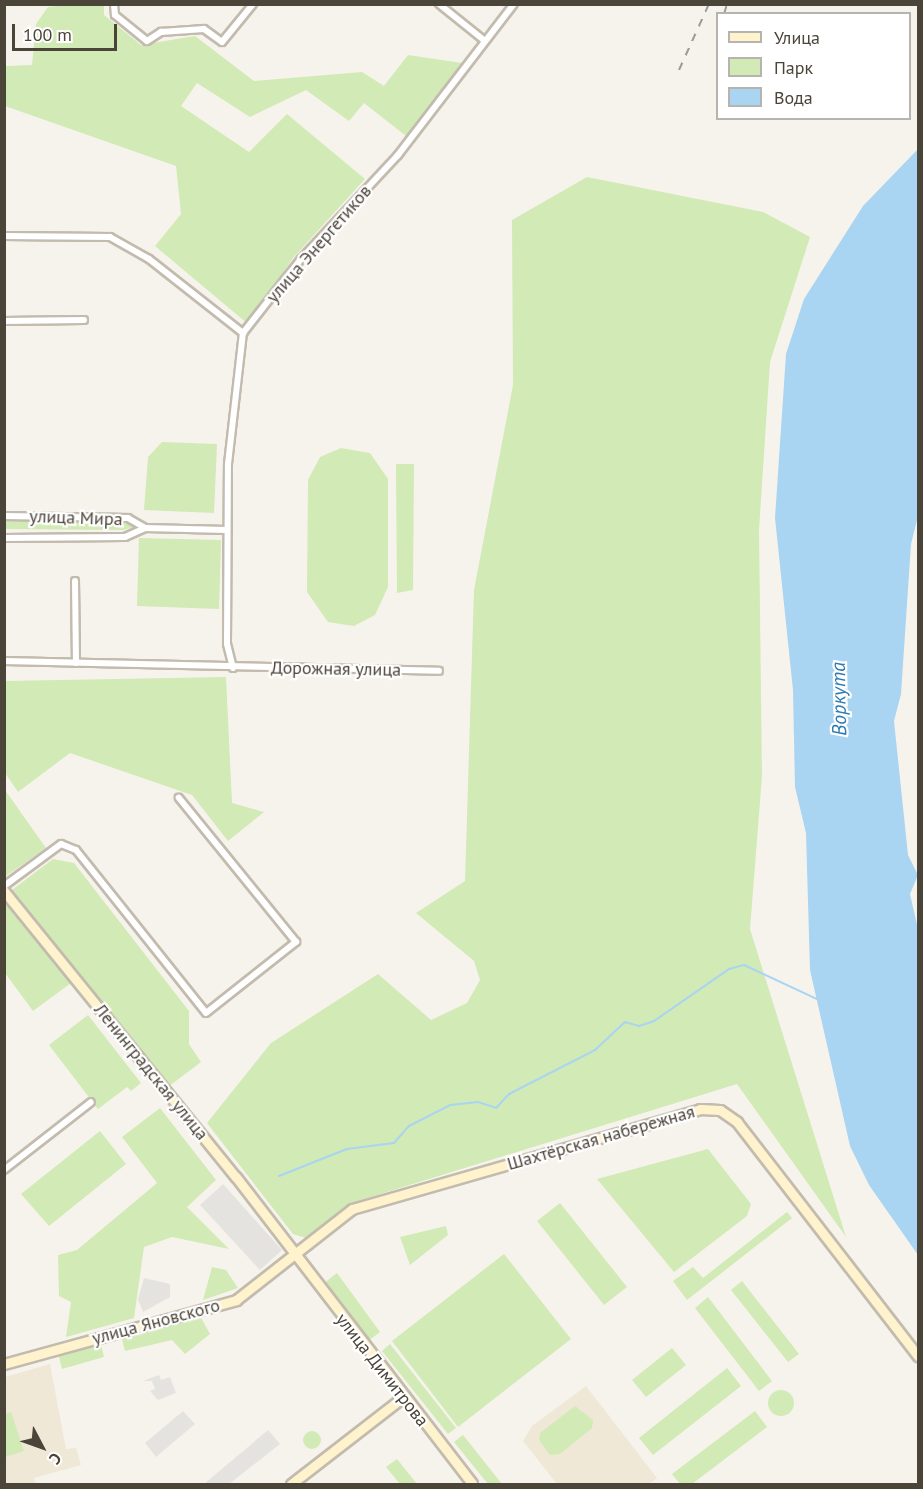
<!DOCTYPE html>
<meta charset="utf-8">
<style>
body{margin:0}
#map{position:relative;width:923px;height:1489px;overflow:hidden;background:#f6f3ec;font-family:"PT Sans",sans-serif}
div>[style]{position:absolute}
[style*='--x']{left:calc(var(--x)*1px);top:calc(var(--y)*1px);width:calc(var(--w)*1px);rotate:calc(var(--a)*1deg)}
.education>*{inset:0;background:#efe8d6}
.green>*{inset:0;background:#d2eab5}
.round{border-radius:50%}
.parking>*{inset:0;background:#e5e3e0}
.water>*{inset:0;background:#a9d4f2}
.stream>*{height:2px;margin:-1px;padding:0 1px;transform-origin:1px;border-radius:1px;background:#a9d4f2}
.roads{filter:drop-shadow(2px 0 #c2bbae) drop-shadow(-2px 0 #c2bbae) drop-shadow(0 2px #c2bbae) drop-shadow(0 -2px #c2bbae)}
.street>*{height:6px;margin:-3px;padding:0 3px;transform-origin:3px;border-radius:3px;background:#fff}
.secondary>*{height:9px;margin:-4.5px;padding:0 4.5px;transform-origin:4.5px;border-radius:4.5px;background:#fff3cd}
.rail>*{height:2px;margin-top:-1px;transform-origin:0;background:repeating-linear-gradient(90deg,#9a9a9a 0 8px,transparent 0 16px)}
span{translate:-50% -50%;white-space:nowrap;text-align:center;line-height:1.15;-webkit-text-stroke:4.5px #fff;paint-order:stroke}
.street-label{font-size:18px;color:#4b4439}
.water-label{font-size:20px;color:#2e7ab2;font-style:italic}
.frame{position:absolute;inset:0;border:6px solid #4b4439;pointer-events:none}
.legend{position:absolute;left:716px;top:12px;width:195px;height:108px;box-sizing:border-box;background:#fff;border:2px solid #b7b4b0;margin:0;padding:8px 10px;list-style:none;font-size:18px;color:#4b4439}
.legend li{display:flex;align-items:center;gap:12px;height:30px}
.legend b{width:30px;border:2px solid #b7b4b0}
.north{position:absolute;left:12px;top:1417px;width:60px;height:60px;-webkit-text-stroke:4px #fff;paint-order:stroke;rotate:131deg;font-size:16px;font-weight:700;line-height:24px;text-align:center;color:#4b4439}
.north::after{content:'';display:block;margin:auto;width:21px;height:27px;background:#4b4439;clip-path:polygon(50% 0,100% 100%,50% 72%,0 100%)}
.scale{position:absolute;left:12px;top:24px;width:105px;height:27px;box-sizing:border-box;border:3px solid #4b4439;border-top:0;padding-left:8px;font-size:18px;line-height:21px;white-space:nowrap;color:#4b4439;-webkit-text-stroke:4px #fff;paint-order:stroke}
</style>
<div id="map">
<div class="education">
<i style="clip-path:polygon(50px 1364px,66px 1449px,76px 1448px,81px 1465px,34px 1478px,36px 1484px,5px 1484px,5px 1377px)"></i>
<i style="clip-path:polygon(586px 1386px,657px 1478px,649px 1484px,557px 1484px,523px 1441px,532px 1426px)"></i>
</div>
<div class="green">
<i style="clip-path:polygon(66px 5px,104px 5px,104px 15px,141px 45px,195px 36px,254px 81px,362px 72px,384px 86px,408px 55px,462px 63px,406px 136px,364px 103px,349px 121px,306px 90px,250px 117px,197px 83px,181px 106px,249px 152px,287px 114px,365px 179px,293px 258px,248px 324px,155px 246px,181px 214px,176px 166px,5px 106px,5px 66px,32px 65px,36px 24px,48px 7px)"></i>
<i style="clip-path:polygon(587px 177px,763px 212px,810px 237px,770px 362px,759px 530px,762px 776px,750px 929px,846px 1237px,737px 1084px,348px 1204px,306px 1238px,293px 1234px,207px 1123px,271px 1043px,378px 974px,431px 1020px,467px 1003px,480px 980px,474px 961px,416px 913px,465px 881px,474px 590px,513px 385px,512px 220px)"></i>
<i style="clip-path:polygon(162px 442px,217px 444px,214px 513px,144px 510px,148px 457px)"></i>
<i style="clip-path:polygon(341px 448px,370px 453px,388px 479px,388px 587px,375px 615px,354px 626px,328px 622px,307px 592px,308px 480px,320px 457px)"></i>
<i style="clip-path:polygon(396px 464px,414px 464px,413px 590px,397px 593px)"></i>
<i style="clip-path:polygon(5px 518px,127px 519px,142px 525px,123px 530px,5px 529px)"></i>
<i style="clip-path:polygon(139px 538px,221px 540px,219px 609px,137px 606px)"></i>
<i style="clip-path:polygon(226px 677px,232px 803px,264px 812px,228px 841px,192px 795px,70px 753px,18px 792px,5px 773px,5px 681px)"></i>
<i style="clip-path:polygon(5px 790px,46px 848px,6px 876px,4px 875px)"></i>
<i style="clip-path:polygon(53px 859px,74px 863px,189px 1011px,189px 1044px,201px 1062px,168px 1087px,12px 890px)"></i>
<i style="clip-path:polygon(5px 898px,71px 983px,33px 1011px,5px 973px)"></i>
<i style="clip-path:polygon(88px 1015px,141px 1083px,131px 1091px,127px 1087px,98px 1109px,49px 1045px)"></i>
<i style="clip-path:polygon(160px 1108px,216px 1180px,187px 1207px,229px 1249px,172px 1237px,144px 1247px,134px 1318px,66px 1337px,71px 1302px,59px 1296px,58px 1255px,77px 1250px,157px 1183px,122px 1137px)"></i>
<i style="clip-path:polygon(100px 1131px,126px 1164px,49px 1226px,21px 1194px)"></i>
<i style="clip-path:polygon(708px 1149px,751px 1204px,747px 1216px,674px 1272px,597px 1179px)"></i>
<i style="clip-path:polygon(560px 1203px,627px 1287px,604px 1305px,537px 1221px)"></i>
<i style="clip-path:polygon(787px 1212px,792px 1218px,687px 1300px,673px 1281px,693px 1267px,703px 1278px)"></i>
<i style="clip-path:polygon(446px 1226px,448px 1235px,410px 1265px,400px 1237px)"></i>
<i style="clip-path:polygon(504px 1254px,571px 1339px,458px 1427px,392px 1341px)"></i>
<i style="clip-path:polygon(212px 1267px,226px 1270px,238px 1288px,203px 1300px)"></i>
<i style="clip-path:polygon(337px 1273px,380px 1332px,367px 1342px,324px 1283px)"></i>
<i style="clip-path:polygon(742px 1281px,799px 1354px,788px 1362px,731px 1290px)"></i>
<i style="clip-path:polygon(708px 1297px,772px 1381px,759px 1391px,695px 1308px)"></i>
<i style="clip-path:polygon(199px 1314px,210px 1334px,185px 1354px,172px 1340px,125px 1351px,121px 1335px)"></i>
<i style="clip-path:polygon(100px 1341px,104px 1357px,62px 1369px,58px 1353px)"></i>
<i style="clip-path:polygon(390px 1344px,456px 1428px,448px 1434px,382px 1351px)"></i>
<i style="clip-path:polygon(672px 1348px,686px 1365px,646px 1397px,632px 1380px)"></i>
<i style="clip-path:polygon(727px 1368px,741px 1386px,653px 1455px,639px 1438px)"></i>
<i class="round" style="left:768px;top:1390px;width:26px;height:26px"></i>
<i style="clip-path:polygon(575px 1406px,593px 1420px,592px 1428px,560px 1454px,550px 1455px,539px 1440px,540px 1433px)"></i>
<i style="clip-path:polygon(755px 1411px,767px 1427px,692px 1484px,680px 1484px,672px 1474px)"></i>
<i style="clip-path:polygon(11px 1412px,24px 1451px,5px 1457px,5px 1414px)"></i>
<i class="round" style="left:303px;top:1431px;width:18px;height:18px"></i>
<i style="clip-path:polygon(463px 1435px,502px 1484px,488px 1484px,454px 1442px)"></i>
<i style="clip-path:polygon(397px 1459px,417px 1484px,400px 1484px,386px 1467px)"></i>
</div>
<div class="parking">
<i style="clip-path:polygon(223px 1184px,282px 1250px,260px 1270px,200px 1205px)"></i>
<i style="clip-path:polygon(144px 1278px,170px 1284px,170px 1297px,143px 1312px,138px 1299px)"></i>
<i style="clip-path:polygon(159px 1375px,161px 1380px,170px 1377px,176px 1393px,158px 1400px,150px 1391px,155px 1389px,152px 1381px,143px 1381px)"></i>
<i style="clip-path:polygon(183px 1411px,195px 1424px,156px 1457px,145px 1443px)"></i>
<i style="clip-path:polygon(268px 1430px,280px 1444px,229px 1484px,204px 1484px)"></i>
</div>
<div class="water">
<i style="clip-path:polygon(918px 149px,918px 516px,911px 544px,901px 694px,894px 721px,908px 855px,918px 875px,910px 894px,918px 929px,918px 1255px,869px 1185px,850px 1146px,810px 970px,806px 833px,795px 787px,793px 690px,775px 518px,786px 354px,804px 299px,863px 206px)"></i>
</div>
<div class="stream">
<i style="--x:279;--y:1176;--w:73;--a:-21.7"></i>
<i style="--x:347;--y:1149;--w:47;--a:-7.3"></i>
<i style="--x:394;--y:1143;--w:23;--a:-49"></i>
<i style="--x:409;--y:1126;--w:46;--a:-27.1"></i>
<i style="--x:450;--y:1105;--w:28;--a:-6"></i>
<i style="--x:478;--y:1102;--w:19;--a:18"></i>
<i style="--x:496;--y:1108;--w:19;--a:-47"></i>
<i style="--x:509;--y:1094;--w:97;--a:-27.1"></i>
<i style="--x:595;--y:1050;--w:41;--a:-43"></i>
<i style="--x:625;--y:1022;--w:15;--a:16"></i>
<i style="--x:639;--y:1026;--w:16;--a:-18"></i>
<i style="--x:654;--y:1021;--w:91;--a:-34.7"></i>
<i style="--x:729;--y:969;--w:16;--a:-15"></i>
<i style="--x:744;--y:965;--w:83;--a:25"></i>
</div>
<div class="roads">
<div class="street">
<i style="--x:114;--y:4;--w:11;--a:85"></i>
<i style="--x:115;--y:15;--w:41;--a:39.1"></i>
<i style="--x:147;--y:41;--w:17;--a:-33"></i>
<i style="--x:161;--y:32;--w:43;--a:-4"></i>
<i style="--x:204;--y:29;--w:22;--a:36"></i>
<i style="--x:222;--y:42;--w:49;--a:-50.8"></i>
<i style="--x:439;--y:4;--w:59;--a:38.8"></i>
<i style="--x:4;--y:236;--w:106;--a:0.5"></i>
<i style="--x:110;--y:237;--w:45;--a:29.4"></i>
<i style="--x:149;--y:259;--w:120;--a:38.2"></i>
<i style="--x:4;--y:321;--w:80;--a:-0.7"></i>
<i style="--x:4;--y:516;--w:124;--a:0.9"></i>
<i style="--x:128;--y:518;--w:20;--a:30"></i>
<i style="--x:4;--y:538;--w:121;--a:-0.5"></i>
<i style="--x:125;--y:537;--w:22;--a:-24"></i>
<i style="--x:145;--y:528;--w:82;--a:1.4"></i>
<i style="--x:75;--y:581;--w:82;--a:89.3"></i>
<i style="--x:4;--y:661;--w:435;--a:1.3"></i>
<i style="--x:233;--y:668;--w:25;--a:-104"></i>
<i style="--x:227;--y:644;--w:180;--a:-89.7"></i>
<i style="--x:228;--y:464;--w:132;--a:-83.5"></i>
<i style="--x:243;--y:333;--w:94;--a:-51.9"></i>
<i style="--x:301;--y:259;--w:142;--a:-47"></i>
<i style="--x:398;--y:155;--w:190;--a:-52.5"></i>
<i style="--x:4;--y:886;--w:71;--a:-36.4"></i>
<i style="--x:61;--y:844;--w:16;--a:22"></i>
<i style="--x:76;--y:850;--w:208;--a:51.4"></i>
<i style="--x:206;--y:1013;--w:115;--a:-38.3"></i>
<i style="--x:296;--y:942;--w:186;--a:-129.1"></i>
<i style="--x:4;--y:1170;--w:110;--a:-38"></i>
</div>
<div class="secondary">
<i style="--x:4;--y:891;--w:368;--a:51"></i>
<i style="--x:236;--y:1177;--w:387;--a:52.4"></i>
<i style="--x:4;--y:1364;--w:241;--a:-15.4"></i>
<i style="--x:236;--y:1300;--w:147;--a:-38.1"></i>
<i style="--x:352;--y:1209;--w:362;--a:-16"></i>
<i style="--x:700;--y:1109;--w:20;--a:3"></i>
<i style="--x:720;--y:1110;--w:21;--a:35"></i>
<i style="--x:737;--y:1122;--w:296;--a:52.3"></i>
<i style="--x:291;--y:1484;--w:142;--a:-37.8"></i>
</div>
</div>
<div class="rail">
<i style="--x:724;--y:14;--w:10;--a:-73"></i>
<i style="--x:679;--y:70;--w:72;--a:-65.6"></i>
</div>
<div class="street-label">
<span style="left:319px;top:244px;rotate:-49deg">улица Энергетиков</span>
<span style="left:76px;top:518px;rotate:2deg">улица Мира</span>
<span style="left:336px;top:669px;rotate:1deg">Дорожная улица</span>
<span style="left:151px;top:1072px;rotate:51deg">Ленинградская улица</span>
<span style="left:601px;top:1138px;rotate:-16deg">Шахтёрская набережная</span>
<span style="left:156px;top:1322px;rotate:-15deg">улица Яновского</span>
<span style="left:382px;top:1370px;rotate:52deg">улица Димитрова</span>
</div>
<div class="water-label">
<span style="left:839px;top:699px;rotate:-91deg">Воркута</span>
</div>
<div class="frame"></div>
<ul class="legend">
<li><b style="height:8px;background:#fff3cd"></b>Улица</li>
<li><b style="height:16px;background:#d2eab5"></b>Парк</li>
<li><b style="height:16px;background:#a9d4f2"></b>Вода</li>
</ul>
<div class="north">С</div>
<div class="scale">100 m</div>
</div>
